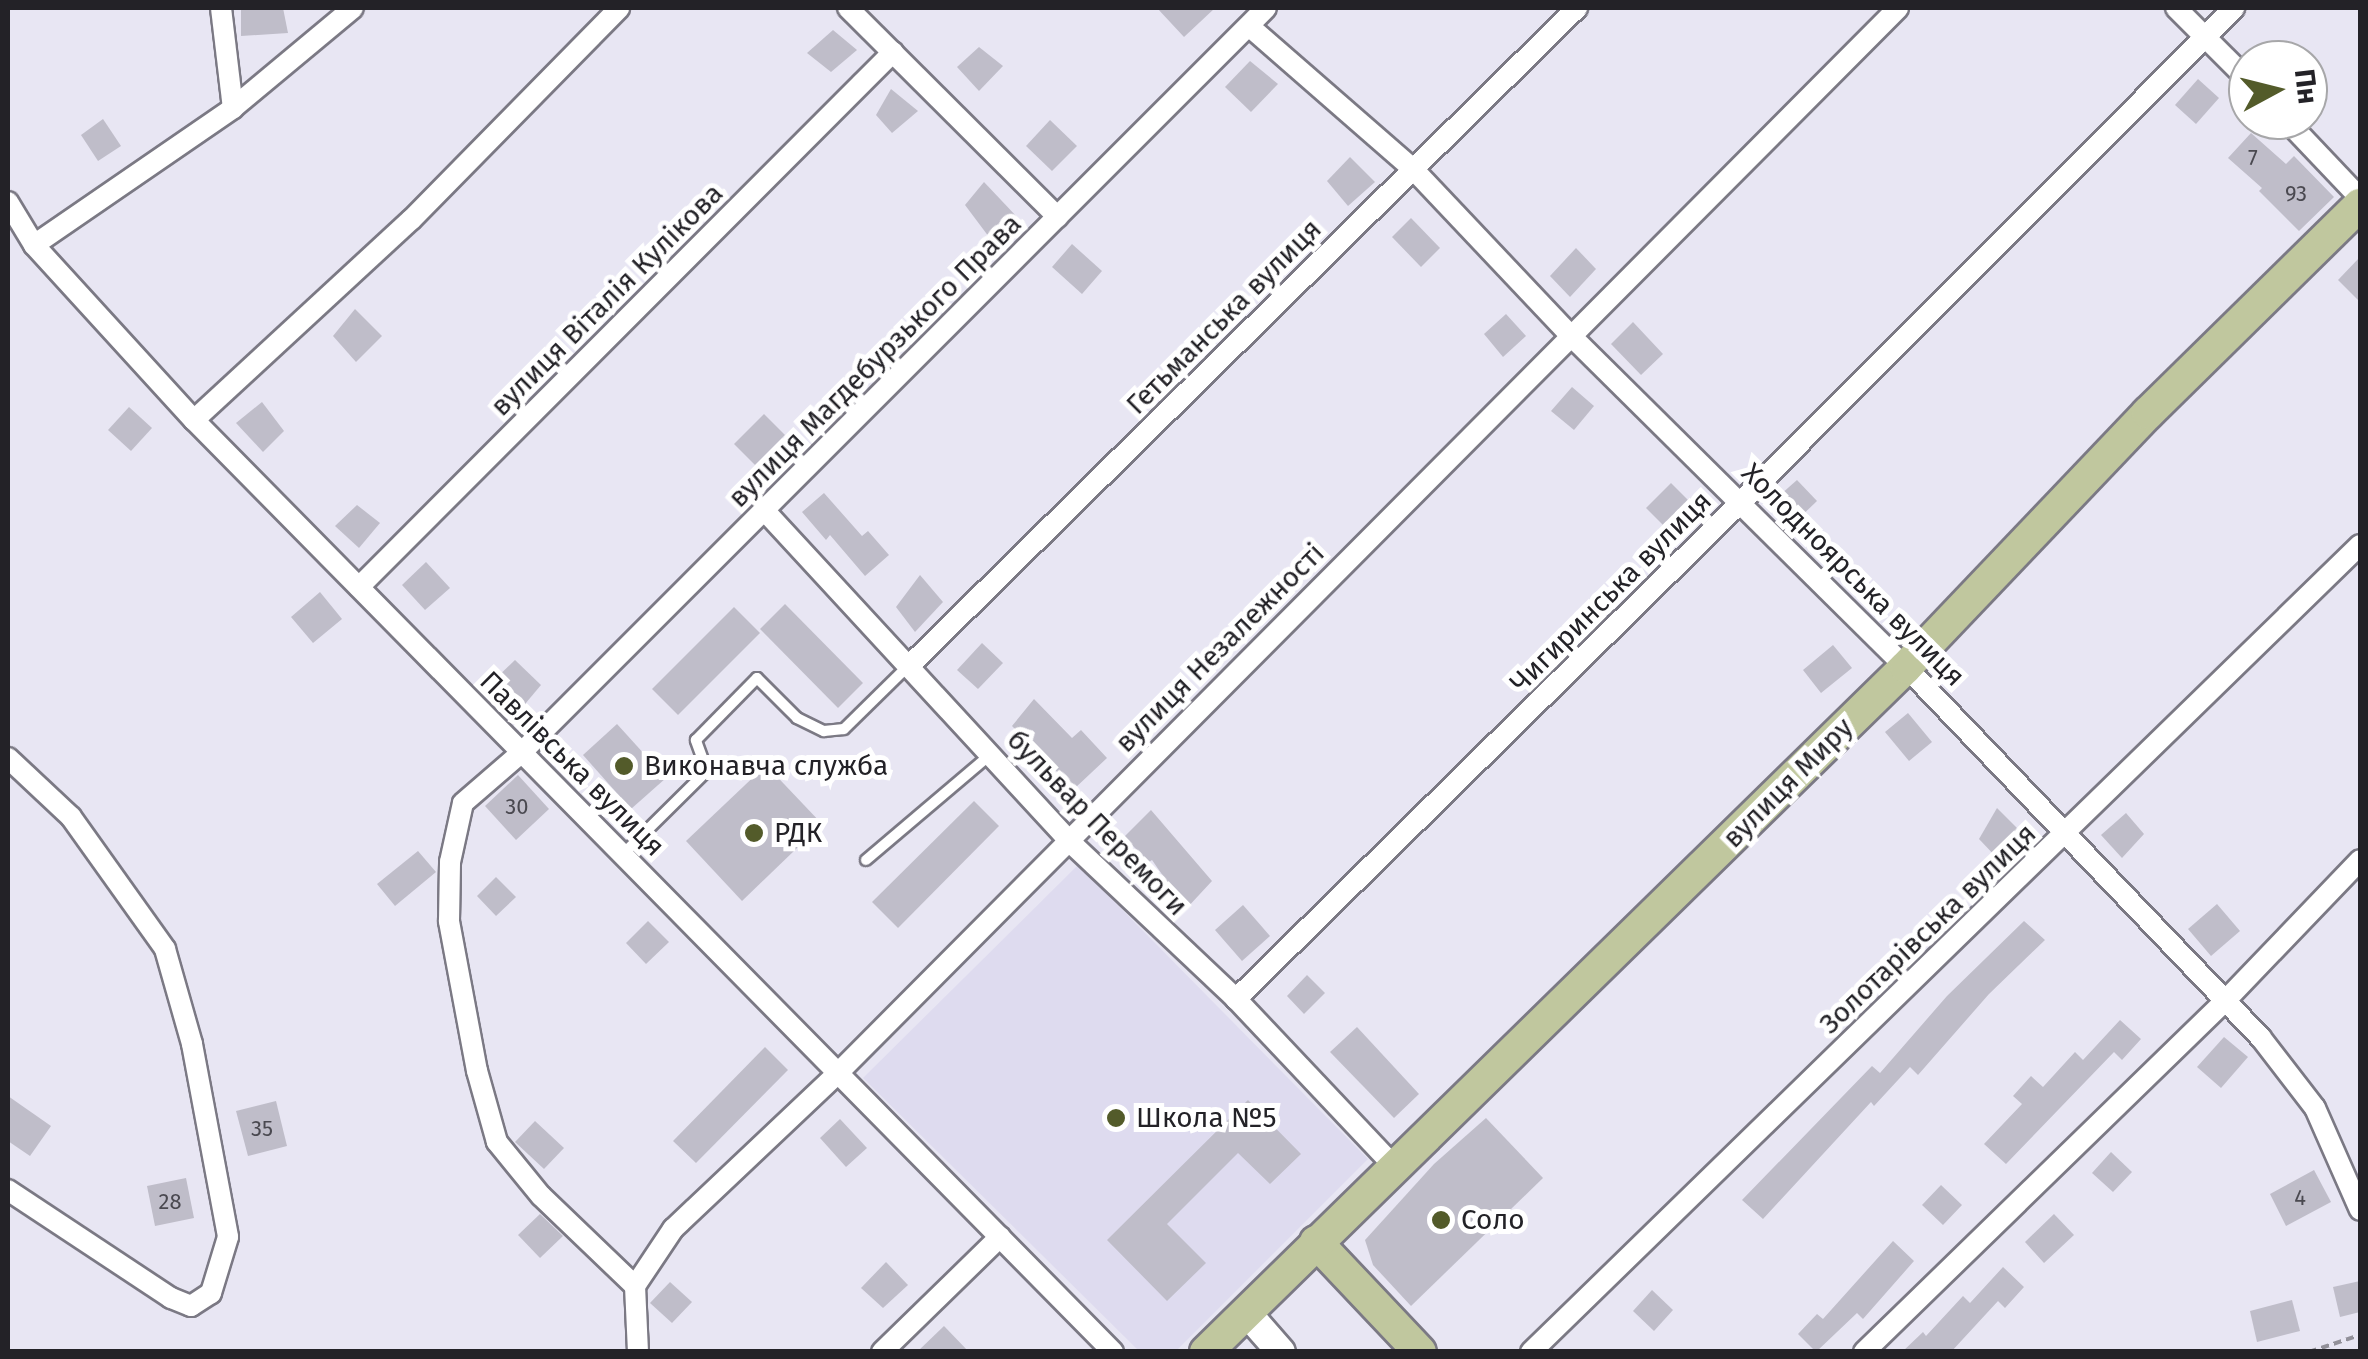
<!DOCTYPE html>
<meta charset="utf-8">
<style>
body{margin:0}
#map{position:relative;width:2368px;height:1359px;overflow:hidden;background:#e8e6f3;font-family:"Fira Sans",sans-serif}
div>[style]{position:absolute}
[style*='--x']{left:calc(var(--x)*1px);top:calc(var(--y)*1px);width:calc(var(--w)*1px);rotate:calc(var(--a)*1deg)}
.built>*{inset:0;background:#dedbef}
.building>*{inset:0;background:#bfbdc9}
.path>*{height:4px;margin-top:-2px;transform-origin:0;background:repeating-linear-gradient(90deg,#929099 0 8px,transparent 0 13px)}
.roads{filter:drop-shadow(2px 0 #7b7984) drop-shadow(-2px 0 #7b7984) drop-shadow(0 2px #7b7984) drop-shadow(0 -2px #7b7984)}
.lane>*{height:10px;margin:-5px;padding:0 5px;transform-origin:5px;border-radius:5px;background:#fff}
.street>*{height:20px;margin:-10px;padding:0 10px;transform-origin:10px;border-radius:10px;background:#fff}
.secondary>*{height:28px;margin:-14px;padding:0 14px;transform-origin:14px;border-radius:14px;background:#fff}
.primary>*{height:32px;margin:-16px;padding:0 16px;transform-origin:16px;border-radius:16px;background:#c0c79e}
.dots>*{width:28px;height:28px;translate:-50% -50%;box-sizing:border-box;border:5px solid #fff;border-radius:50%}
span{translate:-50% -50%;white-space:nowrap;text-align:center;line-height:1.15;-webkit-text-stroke:10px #fff;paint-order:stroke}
.number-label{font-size:22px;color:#4a4950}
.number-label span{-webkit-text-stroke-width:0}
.street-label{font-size:28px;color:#232227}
.poi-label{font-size:28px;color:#232227}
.left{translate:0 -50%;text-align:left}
.frame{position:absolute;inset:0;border:10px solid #232227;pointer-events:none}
.north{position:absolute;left:2228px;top:40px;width:100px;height:100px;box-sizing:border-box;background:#fff;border:2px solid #a7a7a9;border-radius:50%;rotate:83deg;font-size:28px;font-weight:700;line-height:40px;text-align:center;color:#232227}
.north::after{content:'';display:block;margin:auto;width:35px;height:45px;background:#535b2a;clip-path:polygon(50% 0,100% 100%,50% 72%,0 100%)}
</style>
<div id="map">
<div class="built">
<i style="clip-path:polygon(1078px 865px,1368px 1159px,1176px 1351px,1139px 1351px,863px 1078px)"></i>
</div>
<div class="building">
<i style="clip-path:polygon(241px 8px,283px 8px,288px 33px,241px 36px)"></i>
<i style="clip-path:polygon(1157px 8px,1215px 8px,1184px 37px)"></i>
<i style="clip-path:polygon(833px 30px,857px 50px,831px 72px,807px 53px)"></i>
<i style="clip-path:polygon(979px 47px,1003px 66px,979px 91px,957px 67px)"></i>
<i style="clip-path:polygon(1250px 61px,1278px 84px,1251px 112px,1225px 87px)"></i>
<i style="clip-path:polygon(2198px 79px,2219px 98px,2196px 124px,2175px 105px)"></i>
<i style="clip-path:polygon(891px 89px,918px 111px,892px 133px,876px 115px)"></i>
<i style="clip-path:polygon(103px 119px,121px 146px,98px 161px,81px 135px)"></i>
<i style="clip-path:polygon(1050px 120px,1077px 146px,1052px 171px,1026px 146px)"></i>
<i style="clip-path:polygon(2251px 133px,2286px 164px,2294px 156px,2334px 197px,2299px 231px,2259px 191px,2262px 188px,2228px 158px)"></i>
<i style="clip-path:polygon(1350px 157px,1375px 182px,1348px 206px,1327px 181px)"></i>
<i style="clip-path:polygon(984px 182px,1018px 218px,992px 241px,965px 205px)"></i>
<i style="clip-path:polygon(1411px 218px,1440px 248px,1421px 267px,1392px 237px)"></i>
<i style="clip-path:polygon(1072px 244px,1102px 271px,1082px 294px,1052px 267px)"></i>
<i style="clip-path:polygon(1576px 248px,1596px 269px,1570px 297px,1550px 276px)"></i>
<i style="clip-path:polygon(2360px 257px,2360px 302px,2338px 280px)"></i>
<i style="clip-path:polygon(355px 309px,382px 336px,356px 362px,333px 336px)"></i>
<i style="clip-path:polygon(1506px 314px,1526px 336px,1503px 357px,1484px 334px)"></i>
<i style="clip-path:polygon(1633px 322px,1663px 354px,1641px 375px,1611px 344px)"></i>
<i style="clip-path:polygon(1572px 387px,1594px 406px,1574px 430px,1551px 411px)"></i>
<i style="clip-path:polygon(262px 402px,284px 431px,263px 452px,236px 423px)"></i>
<i style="clip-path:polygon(129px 407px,152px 428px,131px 451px,108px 430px)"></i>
<i style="clip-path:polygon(764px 414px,785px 435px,755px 465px,734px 444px)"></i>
<i style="clip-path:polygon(1797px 480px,1817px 501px,1794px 523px,1773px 501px)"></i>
<i style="clip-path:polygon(1671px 483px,1692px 504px,1667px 529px,1646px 508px)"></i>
<i style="clip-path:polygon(824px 493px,862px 536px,868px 531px,889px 555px,865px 576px,830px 535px,826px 540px,802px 512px)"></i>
<i style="clip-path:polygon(357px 505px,380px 523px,359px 548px,335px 526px)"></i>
<i style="clip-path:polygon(426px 562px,450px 588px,425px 610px,402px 585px)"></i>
<i style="clip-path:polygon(920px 575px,943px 602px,915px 632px,896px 607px)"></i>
<i style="clip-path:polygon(320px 592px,342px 619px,313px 643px,291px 617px)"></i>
<i style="clip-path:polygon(785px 604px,863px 683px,838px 708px,760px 629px)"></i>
<i style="clip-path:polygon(734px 607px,760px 633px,678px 715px,652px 689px)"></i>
<i style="clip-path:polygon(982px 643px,1003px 663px,978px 689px,957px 670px)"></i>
<i style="clip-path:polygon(1833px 645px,1852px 668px,1821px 693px,1803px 670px)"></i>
<i style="clip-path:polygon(515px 660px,541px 685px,520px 710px,492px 682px)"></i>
<i style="clip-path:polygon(1034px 699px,1072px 738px,1081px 730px,1107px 758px,1074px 789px,1012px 726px)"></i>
<i style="clip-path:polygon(1908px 713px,1932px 742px,1909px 761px,1885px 732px)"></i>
<i style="clip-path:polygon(617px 724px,666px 778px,631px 809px,583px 755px)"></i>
<i style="clip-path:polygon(766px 765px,822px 824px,742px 901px,686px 841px)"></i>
<i style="clip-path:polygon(518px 775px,549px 809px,516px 840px,485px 806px)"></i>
<i style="clip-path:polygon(974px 801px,999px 826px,898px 928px,872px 902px)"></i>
<i style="clip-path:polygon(1997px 808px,2023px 834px,1998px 859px,1979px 839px)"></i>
<i style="clip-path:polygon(1151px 810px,1212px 881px,1186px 909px,1152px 860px,1149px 862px,1124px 837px)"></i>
<i style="clip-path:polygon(2126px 813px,2144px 834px,2122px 858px,2101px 835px)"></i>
<i style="clip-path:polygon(418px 851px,436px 872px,395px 906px,377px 884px)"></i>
<i style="clip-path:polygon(496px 877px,516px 897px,496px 916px,477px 896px)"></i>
<i style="clip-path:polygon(2217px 904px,2240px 931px,2211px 956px,2188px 929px)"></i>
<i style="clip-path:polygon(1243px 905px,1270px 936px,1242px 961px,1215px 930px)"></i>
<i style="clip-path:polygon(648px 921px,669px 942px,646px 964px,626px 943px)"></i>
<i style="clip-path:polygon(2024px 921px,2045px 940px,1989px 994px,1918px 1075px,1910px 1067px,1874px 1106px,1871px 1102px,1763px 1219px,1742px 1200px,1872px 1066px,1880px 1073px,1947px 996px)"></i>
<i style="clip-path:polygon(1307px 975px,1325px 993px,1304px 1014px,1287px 996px)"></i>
<i style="clip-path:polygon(2120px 1020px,2141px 1039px,2122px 1060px,2114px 1052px,2006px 1164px,1984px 1144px,2022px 1104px,2013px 1096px,2031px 1076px,2043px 1087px,2075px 1052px,2083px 1060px)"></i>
<i style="clip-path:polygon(1357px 1027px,1419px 1094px,1394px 1118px,1330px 1052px)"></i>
<i style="clip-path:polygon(2224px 1037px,2248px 1057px,2221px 1088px,2197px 1067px)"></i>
<i style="clip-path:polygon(765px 1047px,788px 1070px,696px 1163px,673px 1141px)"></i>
<i style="clip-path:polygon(8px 1096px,51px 1126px,30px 1156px,8px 1141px)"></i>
<i style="clip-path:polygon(1248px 1100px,1301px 1154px,1270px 1184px,1238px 1153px,1167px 1224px,1206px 1263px,1167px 1301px,1107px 1240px)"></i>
<i style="clip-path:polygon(276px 1101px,287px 1146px,248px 1156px,236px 1111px)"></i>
<i style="clip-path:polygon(1486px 1118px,1543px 1178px,1411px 1306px,1373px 1265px,1365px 1240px,1434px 1164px)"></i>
<i style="clip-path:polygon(840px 1119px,867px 1148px,846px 1167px,820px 1138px)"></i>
<i style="clip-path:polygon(535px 1121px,564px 1148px,544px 1169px,515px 1142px)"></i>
<i style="clip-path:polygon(2111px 1152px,2132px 1172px,2113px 1192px,2092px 1173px)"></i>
<i style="clip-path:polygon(2314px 1170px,2331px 1202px,2286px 1226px,2270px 1194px)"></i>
<i style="clip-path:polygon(186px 1178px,194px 1218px,155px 1226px,147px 1186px)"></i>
<i style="clip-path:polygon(1941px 1185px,1962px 1205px,1943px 1225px,1922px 1205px)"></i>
<i style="clip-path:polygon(540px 1214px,563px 1236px,540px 1258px,518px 1235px)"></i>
<i style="clip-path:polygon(2054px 1214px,2074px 1235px,2044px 1263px,2025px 1242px)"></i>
<i style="clip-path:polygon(1893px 1241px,1914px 1261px,1863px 1319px,1857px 1313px,1816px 1352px,1798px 1334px,1817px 1314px,1823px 1319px)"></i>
<i style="clip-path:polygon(886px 1262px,908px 1285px,883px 1308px,861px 1288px)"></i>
<i style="clip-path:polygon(2003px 1267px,2024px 1287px,2005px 1308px,1998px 1301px,1951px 1352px,1902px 1352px,1923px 1332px,1926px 1336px,1963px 1296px,1970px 1303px)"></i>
<i style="clip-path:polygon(2360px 1281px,2360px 1312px,2340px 1317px,2333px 1287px)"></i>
<i style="clip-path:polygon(670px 1282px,692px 1302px,672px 1323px,650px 1303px)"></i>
<i style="clip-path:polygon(1652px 1290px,1673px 1310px,1654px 1331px,1633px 1311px)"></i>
<i style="clip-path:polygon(2292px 1300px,2300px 1331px,2257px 1342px,2250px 1311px)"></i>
<i style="clip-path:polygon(944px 1326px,969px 1352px,917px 1352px)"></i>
</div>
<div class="path">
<i style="--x:2309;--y:1352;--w:54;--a:-18.4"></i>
</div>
<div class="roads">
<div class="lane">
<i style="--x:623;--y:854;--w:118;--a:-44.7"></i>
<i style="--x:707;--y:771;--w:33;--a:-110"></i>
<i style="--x:696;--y:740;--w:87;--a:-45.5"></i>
<i style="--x:757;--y:678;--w:57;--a:45"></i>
<i style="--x:797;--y:718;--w:30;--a:26"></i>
<i style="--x:824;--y:731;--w:20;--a:-6"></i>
<i style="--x:844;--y:729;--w:90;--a:-44.5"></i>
<i style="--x:866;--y:860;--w:162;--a:-40.3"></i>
</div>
<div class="street">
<i style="--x:221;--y:8;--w:101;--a:83.2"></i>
<i style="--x:848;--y:8;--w:296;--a:44.9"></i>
<i style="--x:2176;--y:8;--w:102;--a:45"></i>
<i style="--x:1249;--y:26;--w:218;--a:41.1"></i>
<i style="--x:1413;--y:169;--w:228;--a:46.6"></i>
<i style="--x:1570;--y:335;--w:472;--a:44.7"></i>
<i style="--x:1906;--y:667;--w:513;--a:46.26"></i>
<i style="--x:2261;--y:1038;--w:88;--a:52.4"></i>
<i style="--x:2315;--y:1108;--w:111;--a:66.2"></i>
<i style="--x:2286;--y:120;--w:108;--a:46.5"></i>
<i style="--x:8;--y:202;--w:50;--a:58.8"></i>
<i style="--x:34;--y:245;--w:237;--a:47.6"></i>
<i style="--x:194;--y:420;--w:1309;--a:45.4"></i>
<i style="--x:34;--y:245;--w:242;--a:-34.5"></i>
<i style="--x:233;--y:108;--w:156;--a:-39.8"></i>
<i style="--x:194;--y:420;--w:295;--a:-42.7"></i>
<i style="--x:411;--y:220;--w:297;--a:-45.5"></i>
<i style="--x:764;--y:510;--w:449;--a:47.3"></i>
<i style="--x:1068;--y:840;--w:231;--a:43.4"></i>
<i style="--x:1236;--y:999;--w:234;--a:46.6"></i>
<i style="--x:359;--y:587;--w:756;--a:-45.05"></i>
<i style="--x:909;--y:666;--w:938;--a:-44.57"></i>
<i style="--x:8;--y:758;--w:86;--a:43.1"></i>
<i style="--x:71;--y:817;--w:162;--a:54.5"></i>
<i style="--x:165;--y:949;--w:99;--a:74.1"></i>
<i style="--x:192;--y:1044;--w:196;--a:79.4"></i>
<i style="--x:228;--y:1237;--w:59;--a:106.9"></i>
<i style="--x:211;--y:1293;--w:24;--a:147"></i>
<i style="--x:191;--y:1306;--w:22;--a:-158"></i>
<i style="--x:171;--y:1298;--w:196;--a:-146.5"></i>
<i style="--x:1236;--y:999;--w:710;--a:-44.54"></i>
<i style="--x:1742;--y:501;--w:697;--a:-45.06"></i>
<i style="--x:635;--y:1286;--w:130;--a:-136.2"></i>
<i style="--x:541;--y:1196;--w:70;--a:-129.2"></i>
<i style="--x:497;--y:1142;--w:74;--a:-105.7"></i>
<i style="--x:477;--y:1071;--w:153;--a:-100.6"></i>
<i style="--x:449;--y:921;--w:59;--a:-89"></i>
<i style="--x:450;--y:862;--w:60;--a:-77.6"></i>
<i style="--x:463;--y:803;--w:78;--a:-40.8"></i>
<i style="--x:522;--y:752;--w:1052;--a:-45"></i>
<i style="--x:638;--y:1352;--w:66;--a:-92.6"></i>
<i style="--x:635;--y:1286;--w:69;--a:-56.3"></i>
<i style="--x:673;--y:1229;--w:226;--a:-43.4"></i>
<i style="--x:837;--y:1074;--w:1504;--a:-45.13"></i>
<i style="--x:882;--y:1352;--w:165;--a:-44.3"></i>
<i style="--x:1531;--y:1352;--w:1157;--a:-44.23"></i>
<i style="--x:1864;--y:1352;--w:504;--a:-44.2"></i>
<i style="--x:2225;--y:1001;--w:195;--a:-46.2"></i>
</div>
<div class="secondary">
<i style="--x:1246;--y:1312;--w:53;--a:48.8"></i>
</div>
<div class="primary">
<i style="--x:1316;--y:1242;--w:151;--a:46.6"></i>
<i style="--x:1206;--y:1352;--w:979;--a:-44.38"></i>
<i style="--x:1906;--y:667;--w:351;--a:-46.4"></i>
<i style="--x:2148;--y:413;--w:297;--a:-44.5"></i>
</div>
</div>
<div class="dots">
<i style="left:624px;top:766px;background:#535b2a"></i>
<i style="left:754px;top:833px;background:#535b2a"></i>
<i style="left:1116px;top:1118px;background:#535b2a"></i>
<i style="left:1441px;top:1220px;background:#535b2a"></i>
</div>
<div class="number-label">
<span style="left:2253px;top:158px">7</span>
<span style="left:2296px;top:194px">93</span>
<span style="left:517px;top:807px">30</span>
<span style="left:262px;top:1129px">35</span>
<span style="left:2300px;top:1198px">4</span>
<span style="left:170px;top:1202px">28</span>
</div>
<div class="street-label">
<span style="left:607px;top:300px;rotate:-45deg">вулиця Віталія Кулікова</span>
<span style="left:1224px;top:317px;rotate:-45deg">Гетьманська вулиця</span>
<span style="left:875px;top:361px;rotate:-45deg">вулиця Магдебурзького Права</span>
<span style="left:1853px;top:575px;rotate:45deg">Холодноярська вулиця</span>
<span style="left:1611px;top:592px;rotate:-45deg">Чигиринська вулиця</span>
<span style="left:1220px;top:648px;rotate:-45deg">вулиця Незалежності</span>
<span style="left:572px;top:764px;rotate:45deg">Павлівська вулиця</span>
<span style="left:1788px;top:783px;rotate:-45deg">вулиця Миру</span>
<span style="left:1097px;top:823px;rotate:46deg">бульвар Перемоги</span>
<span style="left:1928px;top:929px;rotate:-44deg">Золотарівська вулиця</span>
</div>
<div class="poi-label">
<span class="left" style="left:644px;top:766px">Виконавча служба</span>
<span class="left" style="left:774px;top:833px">РДК</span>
<span class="left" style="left:1136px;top:1118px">Школа №5</span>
<span class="left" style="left:1461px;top:1220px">Соло</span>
</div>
<div class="frame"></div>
<div class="north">Пн</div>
</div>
